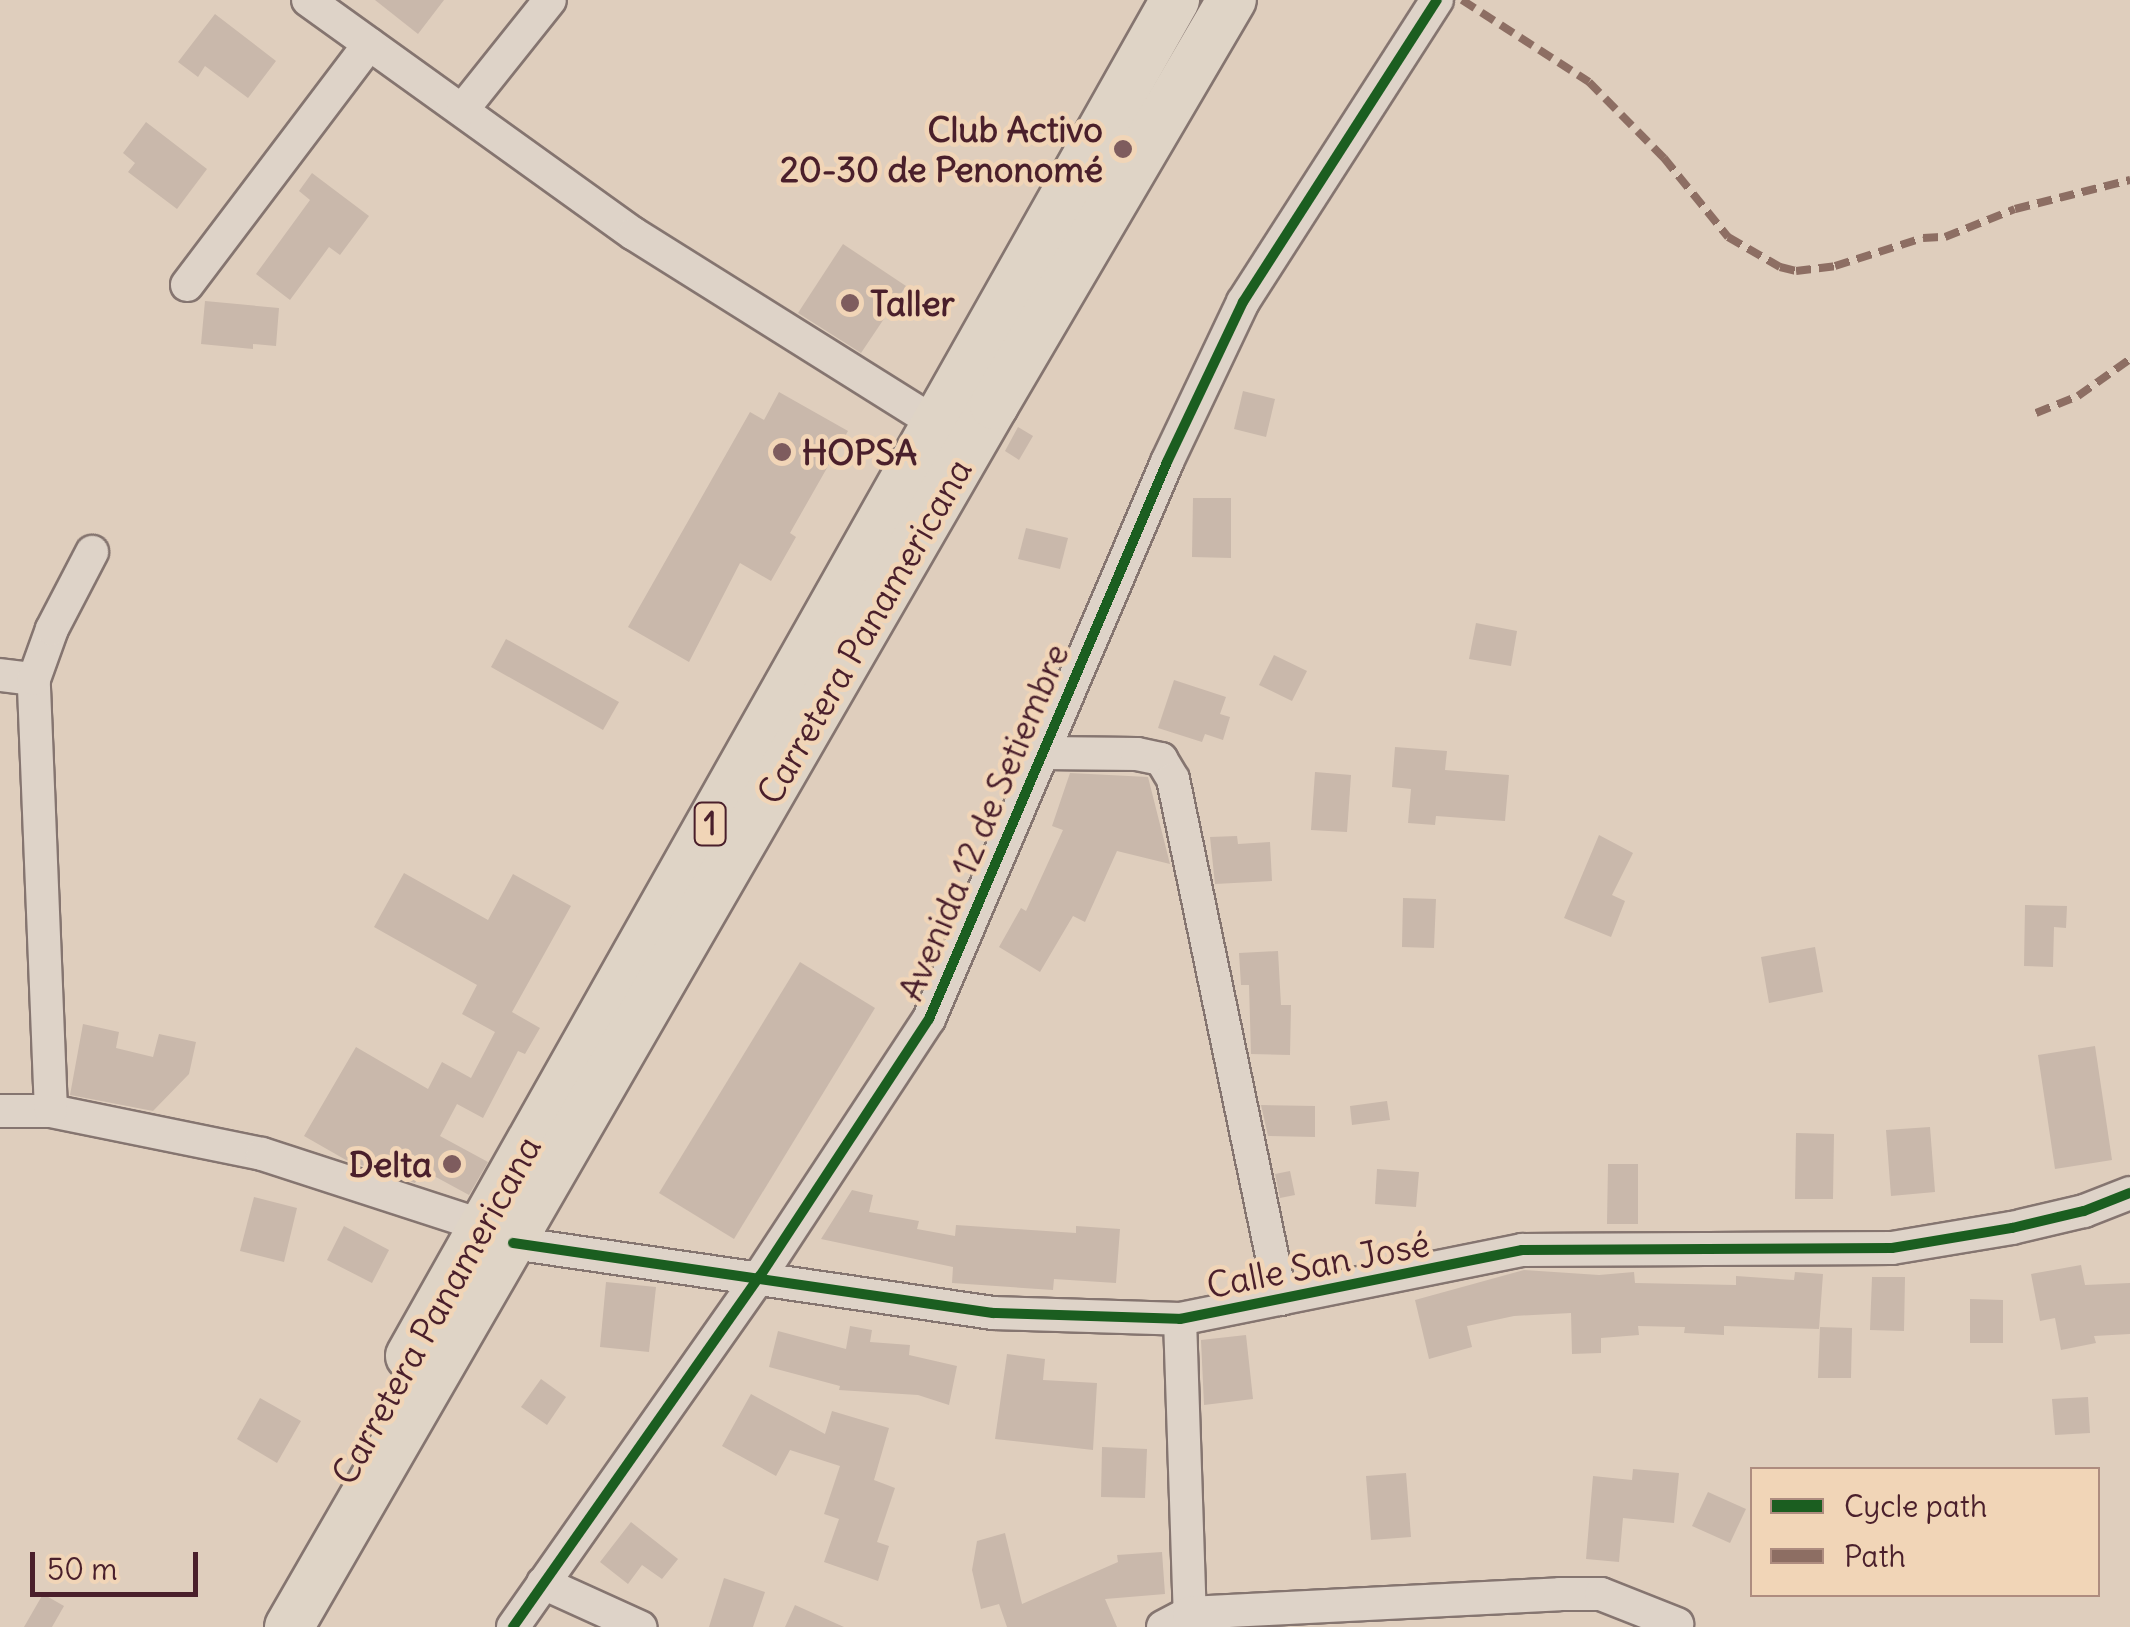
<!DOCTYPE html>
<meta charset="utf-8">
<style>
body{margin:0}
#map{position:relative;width:2130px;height:1627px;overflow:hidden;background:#dfcebd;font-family:Delius,sans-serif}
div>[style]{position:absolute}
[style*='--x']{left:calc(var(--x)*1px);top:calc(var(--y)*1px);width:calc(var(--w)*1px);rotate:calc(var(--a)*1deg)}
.building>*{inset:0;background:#c9b8ab}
.roads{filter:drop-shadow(2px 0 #857570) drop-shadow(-2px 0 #857570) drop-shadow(0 2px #857570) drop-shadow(0 -2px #857570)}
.minor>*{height:32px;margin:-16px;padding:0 16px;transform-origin:16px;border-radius:16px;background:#ded3c8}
.highway>*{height:48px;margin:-24px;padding:0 24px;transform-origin:24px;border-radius:24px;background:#dfd4c6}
.quiet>*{height:8px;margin-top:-4px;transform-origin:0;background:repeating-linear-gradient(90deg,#8d6e63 0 15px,transparent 0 23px)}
.cycleway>*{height:10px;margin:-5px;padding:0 5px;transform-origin:5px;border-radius:5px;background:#1b5e20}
.dots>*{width:28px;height:28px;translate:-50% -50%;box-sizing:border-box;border:5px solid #f1d5b7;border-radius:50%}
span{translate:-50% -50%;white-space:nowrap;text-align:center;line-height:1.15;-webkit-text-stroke:9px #f1d5b7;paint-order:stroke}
.shield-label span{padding:2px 8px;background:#f1d5b7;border:2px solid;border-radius:8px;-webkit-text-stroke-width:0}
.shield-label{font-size:32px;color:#4a1f2b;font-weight:700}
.poi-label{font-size:35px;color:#4a1f2b;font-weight:700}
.right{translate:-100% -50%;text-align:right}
.left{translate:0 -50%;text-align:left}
.street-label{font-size:35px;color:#4a1f2b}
.legend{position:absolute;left:1750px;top:1467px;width:350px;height:130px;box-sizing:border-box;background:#f1d5b7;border:2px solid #ae8c7f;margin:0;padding:12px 18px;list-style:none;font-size:30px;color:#4a1f2b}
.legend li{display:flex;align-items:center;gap:20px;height:50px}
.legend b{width:50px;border:2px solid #ae8c7f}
.scale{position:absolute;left:30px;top:1552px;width:168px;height:45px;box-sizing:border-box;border:5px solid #4a1f2b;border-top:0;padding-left:12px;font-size:30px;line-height:35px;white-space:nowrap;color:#4a1f2b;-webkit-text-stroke:8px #f1d5b7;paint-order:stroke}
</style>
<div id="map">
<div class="building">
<i style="clip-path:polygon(375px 0,444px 0,418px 34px)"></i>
<i style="clip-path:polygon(215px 14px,276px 61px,248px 98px,205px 66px,198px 77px,178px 62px)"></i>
<i style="clip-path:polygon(146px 122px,207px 169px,177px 209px,128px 172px,135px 163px,123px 153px)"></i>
<i style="clip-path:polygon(312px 173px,369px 216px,340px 255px,329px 247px,290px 300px,256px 274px,310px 200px,299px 191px)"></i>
<i style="clip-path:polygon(843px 244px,906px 286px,861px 353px,798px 313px)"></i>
<i style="clip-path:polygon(205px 301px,279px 308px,276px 346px,253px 344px,253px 349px,201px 344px)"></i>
<i style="clip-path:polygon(1243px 391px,1275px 399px,1266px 437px,1234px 429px)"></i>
<i style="clip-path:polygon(779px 392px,848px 431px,790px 533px,796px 537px,771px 581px,740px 563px,689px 662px,628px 627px,750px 412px,764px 420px)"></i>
<i style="clip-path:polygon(1018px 427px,1033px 436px,1019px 460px,1005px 451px)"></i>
<i style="clip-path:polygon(1193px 498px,1231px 498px,1231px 558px,1192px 557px)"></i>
<i style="clip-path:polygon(1026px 528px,1068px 538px,1060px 569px,1018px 559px)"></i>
<i style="clip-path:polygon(1476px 623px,1517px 631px,1511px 666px,1469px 659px)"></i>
<i style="clip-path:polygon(506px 639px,619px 702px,603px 730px,491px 667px)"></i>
<i style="clip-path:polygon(1274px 655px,1307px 671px,1292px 701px,1259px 685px)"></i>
<i style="clip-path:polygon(1174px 680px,1226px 697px,1220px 714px,1230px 717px,1223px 740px,1205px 734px,1202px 742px,1158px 728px)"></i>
<i style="clip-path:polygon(1395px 747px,1447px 751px,1445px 770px,1509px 775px,1505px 821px,1436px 816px,1435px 825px,1408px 823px,1411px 789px,1392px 787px)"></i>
<i style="clip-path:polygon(1315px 772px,1351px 775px,1347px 832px,1311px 830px)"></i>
<i style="clip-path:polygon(1070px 773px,1148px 777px,1170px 864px,1117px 851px,1085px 922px,1073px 916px,1040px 972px,999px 947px,1021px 908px,1026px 911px,1063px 830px,1052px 826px)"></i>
<i style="clip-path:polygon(1599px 835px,1633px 853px,1612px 895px,1625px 901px,1611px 937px,1564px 918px)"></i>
<i style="clip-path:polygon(1237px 836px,1238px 844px,1270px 842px,1272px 881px,1215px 884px,1210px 837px)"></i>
<i style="clip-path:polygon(404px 873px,488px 920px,513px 874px,571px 906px,512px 1012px,540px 1028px,525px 1054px,518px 1051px,483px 1118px,457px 1104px,440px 1136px,488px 1162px,469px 1195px,423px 1170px,415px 1183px,346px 1160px,304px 1136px,356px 1047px,428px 1089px,442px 1062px,471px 1078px,495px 1032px,462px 1014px,477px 985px,374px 927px)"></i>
<i style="clip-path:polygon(1403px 898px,1436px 899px,1434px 948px,1402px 947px)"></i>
<i style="clip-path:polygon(2025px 905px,2067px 906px,2066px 928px,2054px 927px,2053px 967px,2024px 966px)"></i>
<i style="clip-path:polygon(1815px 947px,1823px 992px,1769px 1003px,1761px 957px)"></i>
<i style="clip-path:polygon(1278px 951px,1281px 1005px,1291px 1005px,1290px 1055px,1251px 1054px,1249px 985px,1241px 985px,1239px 953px)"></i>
<i style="clip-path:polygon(800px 962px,875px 1008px,734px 1239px,659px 1193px)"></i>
<i style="clip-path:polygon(83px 1024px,119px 1032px,116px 1048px,153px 1057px,159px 1034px,196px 1042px,189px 1074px,153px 1111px,70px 1095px)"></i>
<i style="clip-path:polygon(2095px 1046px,2112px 1160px,2055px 1169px,2038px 1055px)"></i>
<i style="clip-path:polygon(1387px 1101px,1390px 1120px,1352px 1125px,1350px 1106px)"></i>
<i style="clip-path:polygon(1261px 1105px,1315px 1106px,1315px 1137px,1268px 1136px)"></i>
<i style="clip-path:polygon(1930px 1127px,1935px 1192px,1891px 1196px,1886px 1130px)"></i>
<i style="clip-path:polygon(1796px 1133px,1834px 1134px,1833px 1199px,1795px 1199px)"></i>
<i style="clip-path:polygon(1608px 1164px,1638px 1164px,1638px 1224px,1607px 1224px)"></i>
<i style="clip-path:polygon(1377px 1169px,1419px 1172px,1416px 1207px,1375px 1204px)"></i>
<i style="clip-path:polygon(1290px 1171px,1295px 1195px,1280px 1198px,1275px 1174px)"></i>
<i style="clip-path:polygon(852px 1190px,873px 1195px,869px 1212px,919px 1221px,917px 1229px,955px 1236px,956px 1225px,1076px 1233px,1076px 1226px,1120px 1229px,1116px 1283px,1054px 1279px,1053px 1290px,952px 1283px,953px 1267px,821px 1239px)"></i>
<i style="clip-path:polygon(254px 1197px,297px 1208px,284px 1262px,240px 1251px)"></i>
<i style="clip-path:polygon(344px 1226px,389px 1250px,372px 1283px,327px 1260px)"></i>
<i style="clip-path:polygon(2081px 1265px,2085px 1285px,2130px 1283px,2130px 1334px,2094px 1336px,2096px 1343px,2061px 1350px,2055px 1318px,2040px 1321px,2031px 1274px)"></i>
<i style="clip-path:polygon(1524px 1270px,1599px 1275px,1634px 1272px,1635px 1283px,1736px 1285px,1736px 1276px,1794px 1280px,1795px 1272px,1823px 1274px,1819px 1329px,1724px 1326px,1724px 1335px,1684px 1333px,1685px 1327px,1638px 1326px,1639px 1335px,1601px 1338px,1601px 1353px,1572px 1354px,1571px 1313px,1514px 1316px,1467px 1326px,1472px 1347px,1429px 1359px,1415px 1300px)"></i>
<i style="clip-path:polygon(1872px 1277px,1905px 1277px,1904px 1331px,1870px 1330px)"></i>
<i style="clip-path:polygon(606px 1282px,656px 1287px,649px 1352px,600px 1347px)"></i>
<i style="clip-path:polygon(1970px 1299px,2003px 1300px,2003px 1343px,1970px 1343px)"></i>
<i style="clip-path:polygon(850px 1326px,872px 1330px,870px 1342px,910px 1345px,909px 1355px,957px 1366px,949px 1405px,918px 1395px,839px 1390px,840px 1386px,769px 1367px,778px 1331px,846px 1349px)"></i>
<i style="clip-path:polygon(1820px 1327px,1852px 1328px,1851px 1378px,1818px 1378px)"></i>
<i style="clip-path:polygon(1246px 1335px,1253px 1399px,1204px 1405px,1201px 1340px)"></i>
<i style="clip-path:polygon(1007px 1354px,1045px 1359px,1043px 1380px,1097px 1383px,1093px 1450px,995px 1439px)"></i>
<i style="clip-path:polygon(541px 1379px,566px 1397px,547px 1425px,521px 1407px)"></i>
<i style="clip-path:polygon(751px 1394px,825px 1434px,832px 1411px,889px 1428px,874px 1480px,895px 1488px,877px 1542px,889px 1546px,878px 1581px,824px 1562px,839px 1519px,824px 1514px,840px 1466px,790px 1450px,776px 1476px,722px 1446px)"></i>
<i style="clip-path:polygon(2088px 1397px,2090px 1433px,2055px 1435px,2052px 1399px)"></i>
<i style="clip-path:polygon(260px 1398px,301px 1421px,277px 1463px,237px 1439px)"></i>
<i style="clip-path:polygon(1102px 1447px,1147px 1449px,1145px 1498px,1101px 1497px)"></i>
<i style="clip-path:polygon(1633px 1469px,1679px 1473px,1674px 1523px,1623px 1518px,1619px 1562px,1586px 1559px,1593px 1476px,1632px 1480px)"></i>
<i style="clip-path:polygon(1406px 1473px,1411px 1537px,1371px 1540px,1366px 1476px)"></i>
<i style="clip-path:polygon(1708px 1492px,1746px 1509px,1730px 1543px,1692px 1526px)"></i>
<i style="clip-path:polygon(631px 1522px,678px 1559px,662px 1579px,642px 1565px,628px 1584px,600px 1562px)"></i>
<i style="clip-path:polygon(1005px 1533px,1022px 1604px,1118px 1562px,1117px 1555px,1162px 1552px,1165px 1594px,1105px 1599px,1117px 1627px,1007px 1627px,999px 1604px,981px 1609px,972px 1570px,977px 1541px)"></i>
<i style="clip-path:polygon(724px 1578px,765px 1592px,753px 1627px,709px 1627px)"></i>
<i style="clip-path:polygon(43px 1594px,64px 1606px,52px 1627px,24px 1627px)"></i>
<i style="clip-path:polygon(795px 1605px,844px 1627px,785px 1627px)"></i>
</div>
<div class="roads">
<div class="minor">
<i style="--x:308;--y:0;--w:401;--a:35.7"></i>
<i style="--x:634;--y:234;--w:355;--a:32.1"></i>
<i style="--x:463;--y:109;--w:139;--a:-51.4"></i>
<i style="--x:187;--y:285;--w:302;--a:-52.9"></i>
<i style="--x:0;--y:675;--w:34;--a:7"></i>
<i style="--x:1043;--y:753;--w:94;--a:0.6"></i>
<i style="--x:1137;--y:754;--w:25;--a:12"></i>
<i style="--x:1161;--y:759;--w:23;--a:59"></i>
<i style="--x:1173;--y:779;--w:531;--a:78.27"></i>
<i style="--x:0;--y:1111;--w:51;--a:0"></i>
<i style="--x:51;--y:1111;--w:215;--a:11.5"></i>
<i style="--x:262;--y:1154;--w:232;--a:18"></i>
<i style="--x:51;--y:1111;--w:432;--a:-92.3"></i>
<i style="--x:34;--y:679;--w:53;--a:-70.2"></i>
<i style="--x:52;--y:629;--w:87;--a:-62.5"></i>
<i style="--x:513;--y:1243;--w:485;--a:8.3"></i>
<i style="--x:993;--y:1313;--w:187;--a:1.8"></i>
<i style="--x:1180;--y:1319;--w:349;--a:-11.4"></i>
<i style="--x:1522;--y:1250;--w:370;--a:-0.3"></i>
<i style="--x:1892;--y:1248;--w:122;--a:-9.5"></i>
<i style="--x:2012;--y:1228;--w:74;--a:-13.3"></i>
<i style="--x:2084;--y:1211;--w:49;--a:-21.4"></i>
<i style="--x:1180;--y:1319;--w:308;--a:88.1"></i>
<i style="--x:543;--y:1583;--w:107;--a:24.4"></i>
<i style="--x:513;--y:1627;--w:429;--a:-54.9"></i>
<i style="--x:760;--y:1276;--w:308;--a:-56.7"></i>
<i style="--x:929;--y:1019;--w:606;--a:-66.86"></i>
<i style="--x:1167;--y:462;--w:177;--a:-64.6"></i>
<i style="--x:1243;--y:302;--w:359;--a:-57.3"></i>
<i style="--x:1163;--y:1627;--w:30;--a:-28"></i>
<i style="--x:1189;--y:1613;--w:371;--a:-2.9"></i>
<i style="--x:1560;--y:1594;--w:41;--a:0"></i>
<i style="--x:1601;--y:1594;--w:82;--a:21.5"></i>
</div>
<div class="highway">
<i style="--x:410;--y:1356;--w:1557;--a:-60.57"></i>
<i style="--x:289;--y:1627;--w:1411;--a:-60.02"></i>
<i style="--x:994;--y:405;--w:470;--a:-59.6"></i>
</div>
</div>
<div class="quiet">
<i style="--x:1462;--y:0;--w:151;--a:32.8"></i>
<i style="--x:1589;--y:82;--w:107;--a:45.4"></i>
<i style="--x:1664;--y:158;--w:102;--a:51"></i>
<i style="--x:1728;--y:237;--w:60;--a:30"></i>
<i style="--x:1780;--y:267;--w:16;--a:14"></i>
<i style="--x:1796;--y:271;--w:39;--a:-7"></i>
<i style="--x:1835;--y:266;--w:92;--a:-17.7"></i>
<i style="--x:1923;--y:238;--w:22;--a:-3"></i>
<i style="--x:1945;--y:237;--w:75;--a:-21.8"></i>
<i style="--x:2015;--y:209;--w:119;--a:-14.2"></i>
<i style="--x:2036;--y:413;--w:45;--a:-22"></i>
<i style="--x:2078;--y:396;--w:64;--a:-35.4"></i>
</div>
<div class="cycleway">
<i style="--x:513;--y:1243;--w:485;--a:8.3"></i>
<i style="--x:993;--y:1313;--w:187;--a:1.8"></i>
<i style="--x:1180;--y:1319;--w:349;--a:-11.4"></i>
<i style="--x:1522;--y:1250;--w:370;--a:-0.3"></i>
<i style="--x:1892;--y:1248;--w:122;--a:-9.5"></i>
<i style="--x:2012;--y:1228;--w:74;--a:-13.3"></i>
<i style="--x:2084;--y:1211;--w:49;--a:-21.4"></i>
<i style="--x:513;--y:1627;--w:429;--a:-54.9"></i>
<i style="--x:760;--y:1276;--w:308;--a:-56.7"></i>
<i style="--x:929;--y:1019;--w:606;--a:-66.86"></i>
<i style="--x:1167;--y:462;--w:177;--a:-64.6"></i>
<i style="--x:1243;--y:302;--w:359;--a:-57.3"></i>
</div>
<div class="dots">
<i style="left:1123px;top:149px;background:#7e5c5e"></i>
<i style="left:850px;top:303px;background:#7e5c5e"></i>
<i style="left:782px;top:452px;background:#7e5c5e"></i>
<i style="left:452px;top:1164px;background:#7e5c5e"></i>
</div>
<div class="shield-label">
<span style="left:710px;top:824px">1</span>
</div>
<div class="poi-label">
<span class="right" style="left:1103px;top:149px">Club Activo<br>20-30 de Penonomé</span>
<span class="left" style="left:870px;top:303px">Taller</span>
<span class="left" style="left:802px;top:452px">HOPSA</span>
<span class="right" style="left:432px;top:1164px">Delta</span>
</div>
<div class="street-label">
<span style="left:864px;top:631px;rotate:-60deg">Carretera Panamericana</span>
<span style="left:983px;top:822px;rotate:-67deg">Avenida 12 de Setiembre</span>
<span style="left:1318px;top:1264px;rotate:-11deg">Calle San José</span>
<span style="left:436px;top:1310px;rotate:-61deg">Carretera Panamericana</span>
</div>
<ul class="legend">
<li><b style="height:12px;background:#1b5e20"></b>Cycle path</li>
<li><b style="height:12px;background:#8d6e63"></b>Path</li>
</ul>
<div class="scale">50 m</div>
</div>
